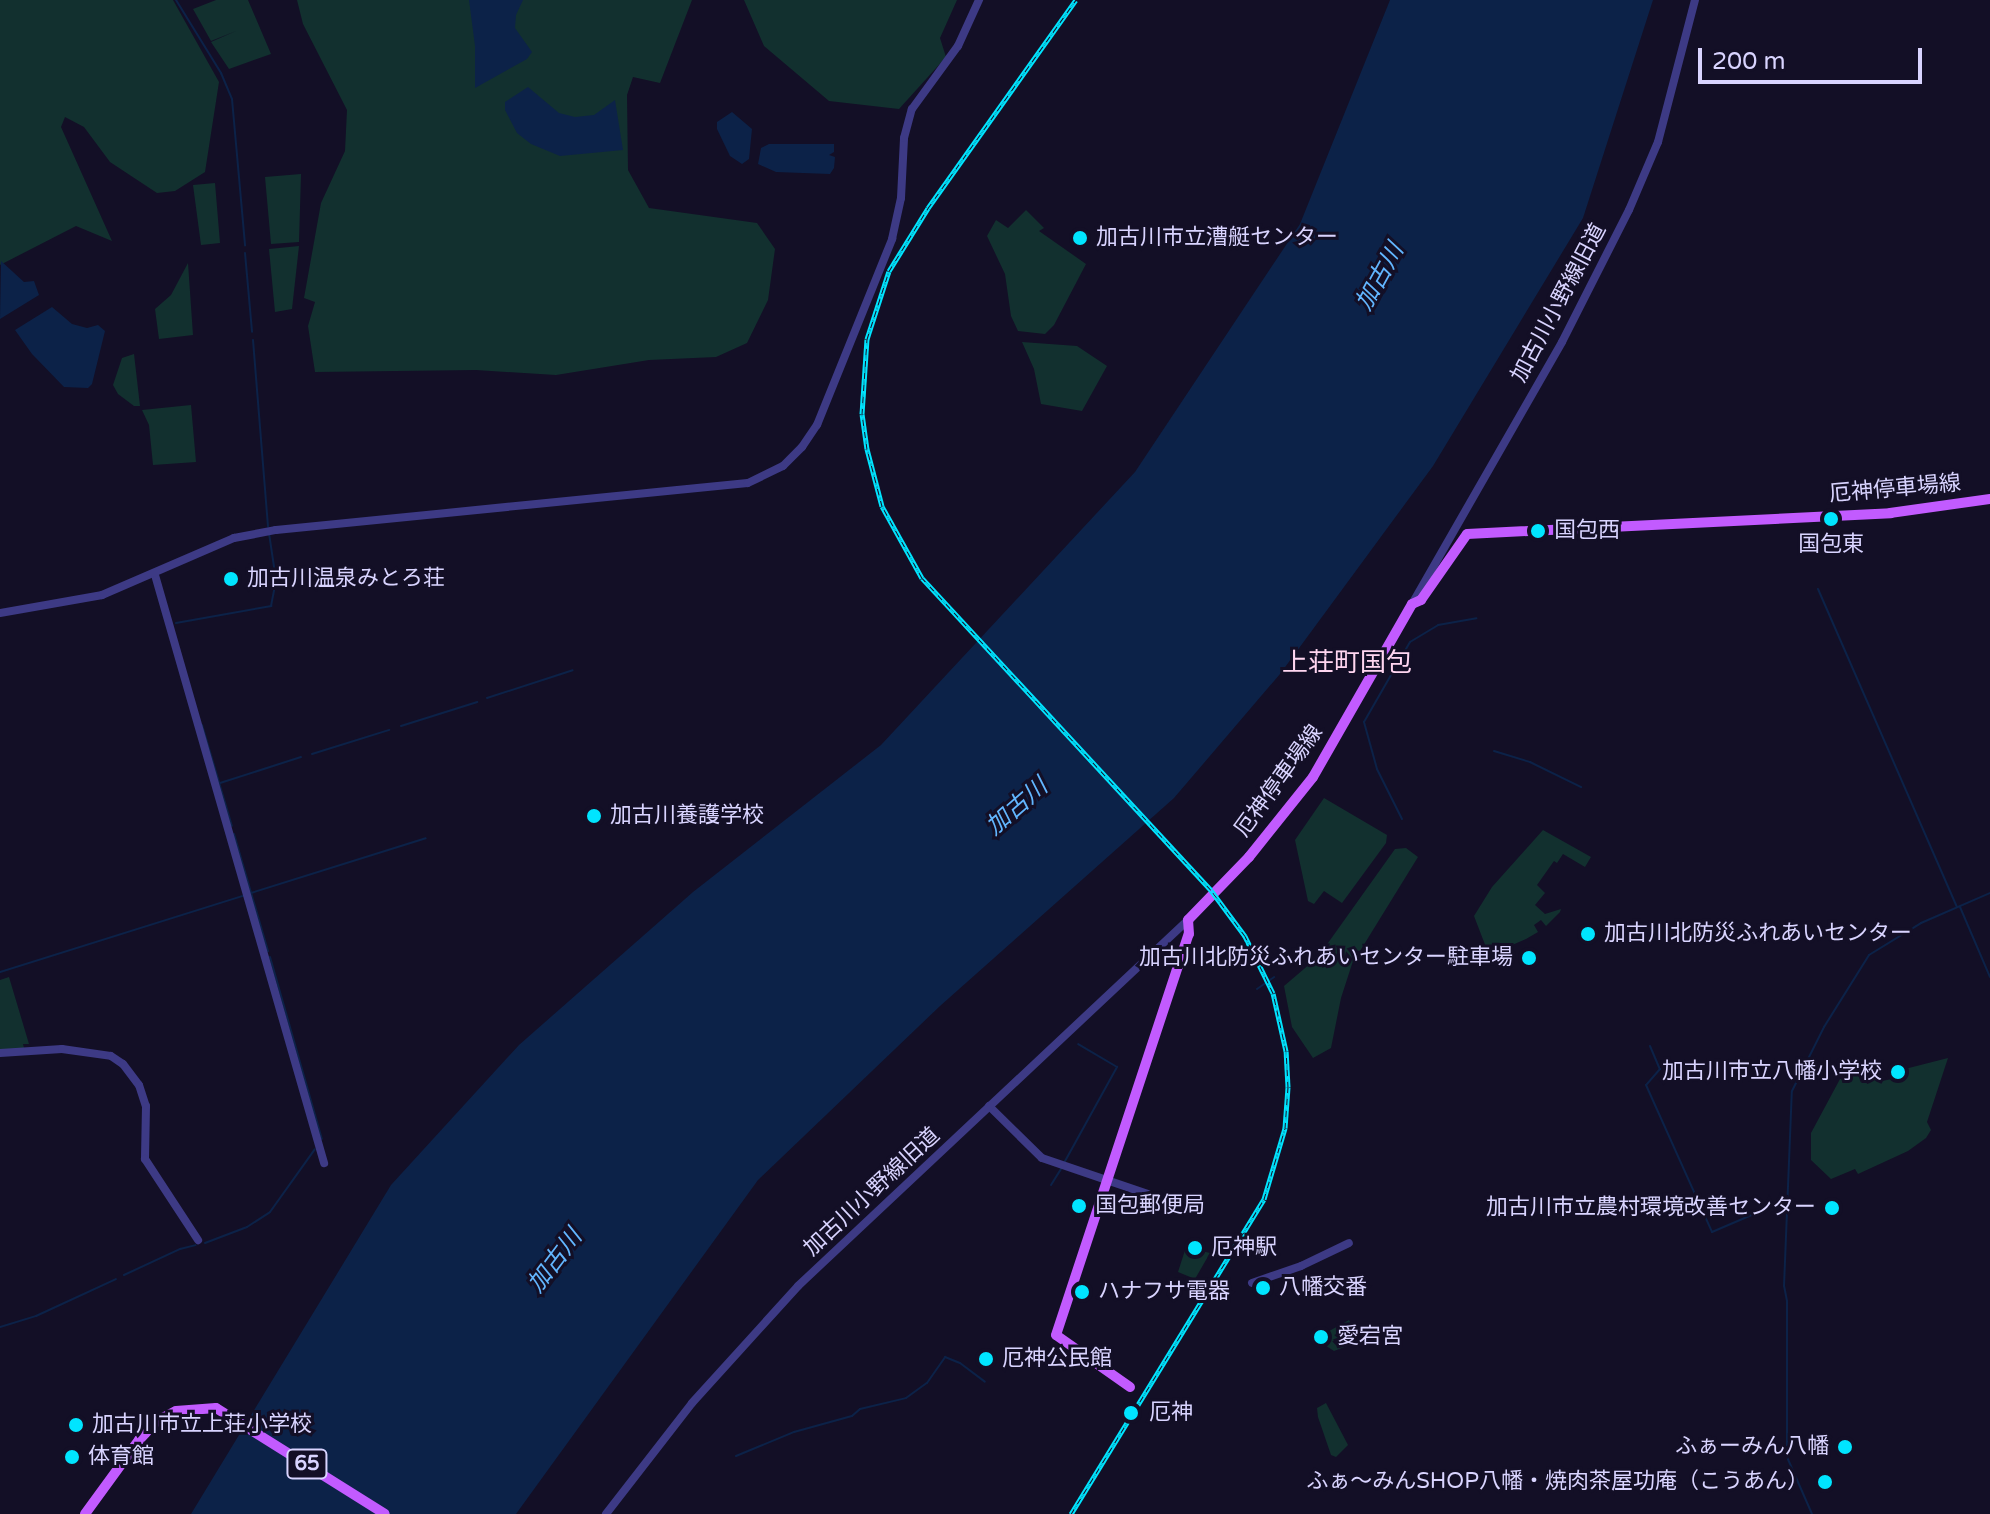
<!DOCTYPE html>
<meta charset="utf-8">
<style>
body{margin:0}
#map{position:relative;width:1990px;height:1514px;overflow:hidden;background:#130f26;font-family:"Varela Round","Noto Sans JP",sans-serif}
div>[style]{position:absolute}
[style*='--x']{left:calc(var(--x)*1px);top:calc(var(--y)*1px);width:calc(var(--w)*1px);rotate:calc(var(--a)*1deg)}
.green>*{inset:0;background:#12302f}
.water>*{inset:0;background:#0c2248}
.stream>*{height:2px;margin:-1px;padding:0 1px;transform-origin:1px;border-radius:1px;background:#0c2248}
.minor>*{height:8px;margin:-4px;padding:0 4px;transform-origin:4px;border-radius:4px;background:#3d3a85}
.major>*{height:10px;margin:-5px;padding:0 5px;transform-origin:5px;border-radius:5px;background:#c25bff}
.rail>*{height:5px;margin-top:-2.5px;transform-origin:0;background:repeating-linear-gradient(90deg,#130f26 0 6px,#00e5ff 0 12px);box-sizing:border-box;border-block:2px solid #00e5ff}
.dots>*{width:22px;height:22px;translate:-50% -50%;box-sizing:border-box;border:4px solid #130f26;border-radius:50%}
span{translate:-50% -50%;white-space:nowrap;text-align:center;line-height:1.15;-webkit-text-stroke:6px #130f26;paint-order:stroke}
.shield-label span{padding:2px 6px;background:#130f26;border:2px solid;border-radius:6px;-webkit-text-stroke-width:0}
.shield-label{font-size:20px;color:#d9d4ff;font-weight:700}
.poi-label{font-size:22px;color:#d9d4ff}
.left{translate:0 -50%;text-align:left}
.right{translate:-100% -50%;text-align:right}
.street-label{font-size:22px;color:#d9d4ff}
.water-label{font-size:24px;color:#62b6ff;font-style:italic}
.quarter-label{font-size:26px;color:#ffd6f0}
.scale{position:absolute;left:1698px;top:48px;width:224px;height:36px;box-sizing:border-box;border:4px solid #d9d4ff;border-top:0;padding-left:10px;font-size:24px;line-height:28px;white-space:nowrap;color:#d9d4ff;-webkit-text-stroke:6px #130f26;paint-order:stroke}
</style>
<div id="map">
<div class="green">
<i style="clip-path:polygon(0 0,173px 0,219px 82px,205px 172px,175px 191px,157px 193px,110px 162px,84px 127px,65px 117px,61px 127px,112px 241px,76px 226px,0 265px)"></i>
<i style="clip-path:polygon(216px 0,248px 0,271px 54px,229px 69px,211px 42px,236px 31px,211px 41px,193px 9px)"></i>
<i style="clip-path:polygon(297px 0,692px 0,660px 83px,633px 77px,627px 95px,628px 170px,649px 208px,757px 223px,775px 249px,768px 300px,747px 343px,716px 357px,649px 360px,556px 375px,476px 370px,315px 372px,308px 326px,315px 302px,304px 298px,321px 203px,345px 151px,347px 110px,303px 24px)"></i>
<i style="clip-path:polygon(744px 0,957px 0,940px 38px,946px 57px,899px 109px,829px 101px,764px 46px)"></i>
<i style="clip-path:polygon(301px 174px,299px 242px,271px 244px,265px 177px)"></i>
<i style="clip-path:polygon(215px 183px,220px 243px,201px 245px,193px 185px)"></i>
<i style="clip-path:polygon(1026px 210px,1044px 228px,1039px 231px,1086px 264px,1054px 325px,1045px 334px,1018px 331px,1011px 316px,1005px 274px,987px 236px,996px 220px,1008px 228px)"></i>
<i style="clip-path:polygon(299px 246px,292px 309px,275px 312px,269px 249px)"></i>
<i style="clip-path:polygon(188px 263px,193px 335px,159px 339px,155px 309px,171px 295px)"></i>
<i style="clip-path:polygon(1022px 342px,1077px 346px,1107px 366px,1082px 411px,1041px 404px,1034px 369px)"></i>
<i style="clip-path:polygon(134px 354px,140px 406px,134px 406px,118px 394px,113px 385px,122px 358px)"></i>
<i style="clip-path:polygon(191px 405px,196px 462px,153px 465px,149px 425px,142px 410px)"></i>
<i style="clip-path:polygon(1324px 798px,1387px 835px,1386px 843px,1342px 903px,1324px 891px,1314px 904px,1308px 901px,1295px 840px)"></i>
<i style="clip-path:polygon(1543px 830px,1591px 857px,1585px 867px,1563px 854px,1557px 863px,1554px 861px,1537px 885px,1545px 893px,1535px 905px,1545px 914px,1561px 909px,1560px 912px,1546px 926px,1541px 920px,1534px 925px,1538px 932px,1526px 939px,1489px 955px,1474px 916px,1492px 887px)"></i>
<i style="clip-path:polygon(1406px 848px,1418px 857px,1352px 964px,1341px 998px,1331px 1048px,1313px 1058px,1292px 1027px,1284px 986px,1318px 957px,1395px 849px)"></i>
<i style="clip-path:polygon(9px 977px,29px 1044px,23px 1044px,24px 1048px,0 1050px,0 980px)"></i>
<i style="clip-path:polygon(1863px 1057px,1866px 1071px,1882px 1081px,1892px 1079px,1897px 1071px,1948px 1058px,1927px 1122px,1931px 1130px,1926px 1138px,1908px 1151px,1858px 1174px,1855px 1169px,1831px 1179px,1811px 1160px,1811px 1133px,1840px 1079px,1850px 1077px)"></i>
<i style="clip-path:polygon(1186px 1247px,1210px 1253px,1195px 1279px,1178px 1272px)"></i>
<i style="clip-path:polygon(1349px 1320px,1360px 1341px,1334px 1351px,1320px 1342px,1324px 1339px,1322px 1335px)"></i>
<i style="clip-path:polygon(1326px 1403px,1348px 1445px,1336px 1457px,1331px 1455px,1318px 1417px,1317px 1408px)"></i>
</div>
<div class="water">
<i style="clip-path:polygon(469px 0,523px 0,516px 15px,515px 28px,532px 52px,527px 59px,475px 88px,475px 46px)"></i>
<i style="clip-path:polygon(1390px 0,1653px 0,1583px 218px,1433px 466px,1280px 674px,1174px 798px,940px 1006px,758px 1180px,516px 1514px,191px 1514px,391px 1185px,519px 1045px,693px 892px,881px 745px,1135px 472px,1300px 224px)"></i>
<i style="clip-path:polygon(528px 87px,559px 113px,575px 117px,594px 115px,615px 100px,623px 150px,560px 156px,531px 144px,517px 133px,505px 110px,505px 102px)"></i>
<i style="clip-path:polygon(732px 112px,752px 129px,749px 159px,742px 164px,730px 156px,717px 129px,717px 122px)"></i>
<i style="clip-path:polygon(769px 144px,834px 144px,834px 152px,829px 155px,835px 157px,834px 168px,830px 174px,776px 172px,758px 164px,761px 148px)"></i>
<i style="clip-path:polygon(1px 261px,24px 282px,34px 281px,39px 295px,0 319px)"></i>
<i style="clip-path:polygon(52px 307px,72px 324px,87px 328px,98px 325px,105px 331px,92px 384px,88px 388px,64px 387px,32px 354px,15px 330px)"></i>
</div>
<div class="stream">
<i style="--x:176;--y:0;--w:86;--a:58.3"></i>
<i style="--x:221;--y:73;--w:28;--a:67"></i>
<i style="--x:232;--y:99;--w:147;--a:84.9"></i>
<i style="--x:245;--y:253;--w:79;--a:84.9"></i>
<i style="--x:253;--y:340;--w:187;--a:85.4"></i>
<i style="--x:1818;--y:589;--w:347;--a:66.4"></i>
<i style="--x:176;--y:623;--w:97;--a:-10.1"></i>
<i style="--x:271;--y:606;--w:26;--a:-79"></i>
<i style="--x:276;--y:580;--w:48;--a:-98.5"></i>
<i style="--x:487;--y:698;--w:90;--a:-18"></i>
<i style="--x:202;--y:725;--w:105;--a:73.5"></i>
<i style="--x:401;--y:726;--w:80;--a:-17.5"></i>
<i style="--x:1494;--y:751;--w:38;--a:17"></i>
<i style="--x:1530;--y:762;--w:57;--a:26.1"></i>
<i style="--x:312;--y:754;--w:81;--a:-17.3"></i>
<i style="--x:220;--y:783;--w:85;--a:-17.8"></i>
<i style="--x:1402;--y:819;--w:56;--a:-116.6"></i>
<i style="--x:1377;--y:769;--w:49;--a:-105.5"></i>
<i style="--x:1364;--y:722;--w:92;--a:-60.1"></i>
<i style="--x:1410;--y:642;--w:33;--a:-31"></i>
<i style="--x:1438;--y:625;--w:39;--a:-10"></i>
<i style="--x:234;--y:834;--w:122;--a:73.8"></i>
<i style="--x:251;--y:893;--w:183;--a:-17.4"></i>
<i style="--x:1960;--y:907;--w:76;--a:66.8"></i>
<i style="--x:270;--y:957;--w:189;--a:74.1"></i>
<i style="--x:0;--y:972;--w:257;--a:-17.4"></i>
<i style="--x:1257;--y:989;--w:21;--a:-35"></i>
<i style="--x:1650;--y:1046;--w:25;--a:67"></i>
<i style="--x:1660;--y:1069;--w:21;--a:131"></i>
<i style="--x:1646;--y:1085;--w:161;--a:65.8"></i>
<i style="--x:1712;--y:1232;--w:61;--a:-23.2"></i>
<i style="--x:1064;--y:1163;--w:110;--a:-61.1"></i>
<i style="--x:1117;--y:1067;--w:45;--a:-149.5"></i>
<i style="--x:1051;--y:1185;--w:19;--a:-58"></i>
<i style="--x:205;--y:1243;--w:45;--a:-20.9"></i>
<i style="--x:247;--y:1227;--w:27;--a:-33"></i>
<i style="--x:270;--y:1212;--w:77;--a:-54.5"></i>
<i style="--x:124;--y:1275;--w:62;--a:-24.9"></i>
<i style="--x:180;--y:1249;--w:16;--a:-14"></i>
<i style="--x:0;--y:1327;--w:38;--a:-17"></i>
<i style="--x:36;--y:1316;--w:88;--a:-24.8"></i>
<i style="--x:736;--y:1456;--w:63;--a:-22.5"></i>
<i style="--x:794;--y:1432;--w:60;--a:-15.4"></i>
<i style="--x:852;--y:1416;--w:11;--a:-41"></i>
<i style="--x:860;--y:1409;--w:47;--a:-13.4"></i>
<i style="--x:906;--y:1398;--w:26;--a:-36"></i>
<i style="--x:927;--y:1383;--w:32;--a:-55"></i>
<i style="--x:945;--y:1357;--w:16;--a:22"></i>
<i style="--x:960;--y:1363;--w:31;--a:37"></i>
<i style="--x:1812;--y:1514;--w:62;--a:-113.7"></i>
<i style="--x:1787;--y:1457;--w:156;--a:-90"></i>
<i style="--x:1787;--y:1301;--w:15;--a:-101"></i>
<i style="--x:1784;--y:1286;--w:195;--a:-87.7"></i>
<i style="--x:1792;--y:1091;--w:72;--a:-63.4"></i>
<i style="--x:1824;--y:1027;--w:85;--a:-58"></i>
<i style="--x:1869;--y:955;--w:61;--a:-31.6"></i>
<i style="--x:1921;--y:923;--w:75;--a:-23.5"></i>
</div>
<div class="minor">
<i style="--x:155;--y:575;--w:612;--a:73.96"></i>
<i style="--x:1412;--y:604;--w:302;--a:-60.2"></i>
<i style="--x:1562;--y:342;--w:148;--a:-63.1"></i>
<i style="--x:1629;--y:210;--w:74;--a:-66.9"></i>
<i style="--x:1658;--y:142;--w:147;--a:-75.4"></i>
<i style="--x:0;--y:613;--w:104;--a:-10"></i>
<i style="--x:102;--y:595;--w:144;--a:-23.4"></i>
<i style="--x:234;--y:538;--w:43;--a:-10.8"></i>
<i style="--x:276;--y:530;--w:474;--a:-5.7"></i>
<i style="--x:748;--y:483;--w:39;--a:-26"></i>
<i style="--x:783;--y:466;--w:27;--a:-45"></i>
<i style="--x:802;--y:447;--w:27;--a:-56"></i>
<i style="--x:817;--y:425;--w:201;--a:-68"></i>
<i style="--x:892;--y:239;--w:42;--a:-77.6"></i>
<i style="--x:901;--y:198;--w:60;--a:-87.1"></i>
<i style="--x:904;--y:138;--w:30;--a:-75"></i>
<i style="--x:912;--y:109;--w:78;--a:-53.9"></i>
<i style="--x:958;--y:46;--w:51;--a:-65.5"></i>
<i style="--x:0;--y:1053;--w:62;--a:-3.7"></i>
<i style="--x:62;--y:1049;--w:49;--a:8.1"></i>
<i style="--x:111;--y:1056;--w:14;--a:34"></i>
<i style="--x:123;--y:1064;--w:26;--a:53"></i>
<i style="--x:139;--y:1085;--w:22;--a:72"></i>
<i style="--x:146;--y:1106;--w:53;--a:91.1"></i>
<i style="--x:145;--y:1159;--w:97;--a:56.8"></i>
<i style="--x:989;--y:1106;--w:74;--a:44.5"></i>
<i style="--x:1042;--y:1158;--w:112;--a:18.8"></i>
<i style="--x:1252;--y:1283;--w:52;--a:-19.1"></i>
<i style="--x:1301;--y:1266;--w:53;--a:-25.6"></i>
<i style="--x:606;--y:1514;--w:140;--a:-52.2"></i>
<i style="--x:692;--y:1403;--w:158;--a:-47.8"></i>
<i style="--x:798;--y:1286;--w:535;--a:-43.18"></i>
</div>
<div class="major">
<i style="--x:1130;--y:1387;--w:90;--a:-144.9"></i>
<i style="--x:1056;--y:1335;--w:422;--a:-71.7"></i>
<i style="--x:1189;--y:934;--w:14;--a:-94"></i>
<i style="--x:1188;--y:920;--w:88;--a:-45.9"></i>
<i style="--x:1249;--y:857;--w:102;--a:-51.3"></i>
<i style="--x:1313;--y:777;--w:199;--a:-60.2"></i>
<i style="--x:1412;--y:604;--w:10;--a:-24"></i>
<i style="--x:1421;--y:600;--w:80;--a:-55.1"></i>
<i style="--x:1467;--y:534;--w:424;--a:-2.8"></i>
<i style="--x:1890;--y:513;--w:101;--a:-8"></i>
<i style="--x:85;--y:1514;--w:92;--a:-53.9"></i>
<i style="--x:139;--y:1440;--w:26;--a:-47"></i>
<i style="--x:157;--y:1421;--w:21;--a:-28"></i>
<i style="--x:176;--y:1411;--w:40;--a:-4.3"></i>
<i style="--x:216;--y:1408;--w:199;--a:32.1"></i>
</div>
<div class="rail">
<i style="--x:1071;--y:1514;--w:369;--a:-58.5"></i>
<i style="--x:1264;--y:1199;--w:74;--a:-73.5"></i>
<i style="--x:1285;--y:1128;--w:41;--a:-85.8"></i>
<i style="--x:1288;--y:1087;--w:36;--a:-93"></i>
<i style="--x:1286;--y:1051;--w:59;--a:-102.6"></i>
<i style="--x:1273;--y:993;--w:64;--a:-116.2"></i>
<i style="--x:1245;--y:936;--w:57;--a:-126.5"></i>
<i style="--x:1211;--y:890;--w:425;--a:-132.8"></i>
<i style="--x:922;--y:578;--w:82;--a:-119.1"></i>
<i style="--x:882;--y:506;--w:59;--a:-104.7"></i>
<i style="--x:867;--y:449;--w:35;--a:-98"></i>
<i style="--x:862;--y:414;--w:75;--a:-86.2"></i>
<i style="--x:867;--y:339;--w:71;--a:-72.1"></i>
<i style="--x:889;--y:271;--w:74;--a:-58.2"></i>
<i style="--x:928;--y:208;--w:255;--a:-54.6"></i>
</div>
<div class="dots">
<i style="left:1080px;top:238px;background:#00e5ff"></i>
<i style="left:1831px;top:519px;background:#00e5ff"></i>
<i style="left:1538px;top:531px;background:#00e5ff"></i>
<i style="left:231px;top:579px;background:#00e5ff"></i>
<i style="left:594px;top:816px;background:#00e5ff"></i>
<i style="left:1588px;top:934px;background:#00e5ff"></i>
<i style="left:1529px;top:958px;background:#00e5ff"></i>
<i style="left:1898px;top:1072px;background:#00e5ff"></i>
<i style="left:1079px;top:1206px;background:#00e5ff"></i>
<i style="left:1832px;top:1208px;background:#00e5ff"></i>
<i style="left:1195px;top:1248px;background:#00e5ff"></i>
<i style="left:1263px;top:1288px;background:#00e5ff"></i>
<i style="left:1082px;top:1292px;background:#00e5ff"></i>
<i style="left:1321px;top:1337px;background:#00e5ff"></i>
<i style="left:986px;top:1359px;background:#00e5ff"></i>
<i style="left:1131px;top:1413px;background:#00e5ff"></i>
<i style="left:76px;top:1425px;background:#00e5ff"></i>
<i style="left:1845px;top:1447px;background:#00e5ff"></i>
<i style="left:72px;top:1457px;background:#00e5ff"></i>
<i style="left:1825px;top:1482px;background:#00e5ff"></i>
</div>
<div class="shield-label">
<span style="left:307px;top:1464px">65</span>
</div>
<div class="poi-label">
<span class="left" style="left:1096px;top:238px">加古川市立漕艇センター</span>
<span class="left" style="left:1554px;top:531px">国包西</span>
<span style="left:1831px;top:545px">国包東</span>
<span class="left" style="left:247px;top:579px">加古川温泉みとろ荘</span>
<span class="left" style="left:610px;top:816px">加古川養護学校</span>
<span class="left" style="left:1604px;top:934px">加古川北防災ふれあいセンター</span>
<span class="right" style="left:1513px;top:958px">加古川北防災ふれあいセンター駐車場</span>
<span class="right" style="left:1882px;top:1072px">加古川市立八幡小学校</span>
<span class="left" style="left:1095px;top:1206px">国包郵便局</span>
<span class="right" style="left:1816px;top:1208px">加古川市立農村環境改善センター</span>
<span class="left" style="left:1211px;top:1248px">厄神駅</span>
<span class="left" style="left:1279px;top:1288px">八幡交番</span>
<span class="left" style="left:1098px;top:1292px">ハナフサ電器</span>
<span class="left" style="left:1337px;top:1337px">愛宕宮</span>
<span class="left" style="left:1002px;top:1359px">厄神公民館</span>
<span class="left" style="left:1149px;top:1413px">厄神</span>
<span class="left" style="left:92px;top:1425px">加古川市立上荘小学校</span>
<span class="right" style="left:1829px;top:1447px">ふぁーみん八幡</span>
<span class="left" style="left:88px;top:1457px">体育館</span>
<span class="right" style="left:1809px;top:1482px">ふぁ～みんSHOP八幡・焼肉茶屋功庵（こうあん）</span>
</div>
<div class="street-label">
<span style="left:1559px;top:303px;rotate:-62deg">加古川小野線旧道</span>
<span style="left:1895px;top:489px;rotate:-5deg">厄神停車場線</span>
<span style="left:1279px;top:781px;rotate:-54deg">厄神停車場線</span>
<span style="left:872px;top:1192px;rotate:-43deg">加古川小野線旧道</span>
</div>
<div class="water-label">
<span style="left:1380px;top:277px;rotate:-61deg">加古川</span>
<span style="left:1017px;top:807px;rotate:-41deg">加古川</span>
<span style="left:555px;top:1261px;rotate:-53deg">加古川</span>
</div>
<div class="quarter-label">
<span style="left:1347px;top:663px">上荘町国包</span>
</div>
<div class="scale">200 m</div>
</div>
